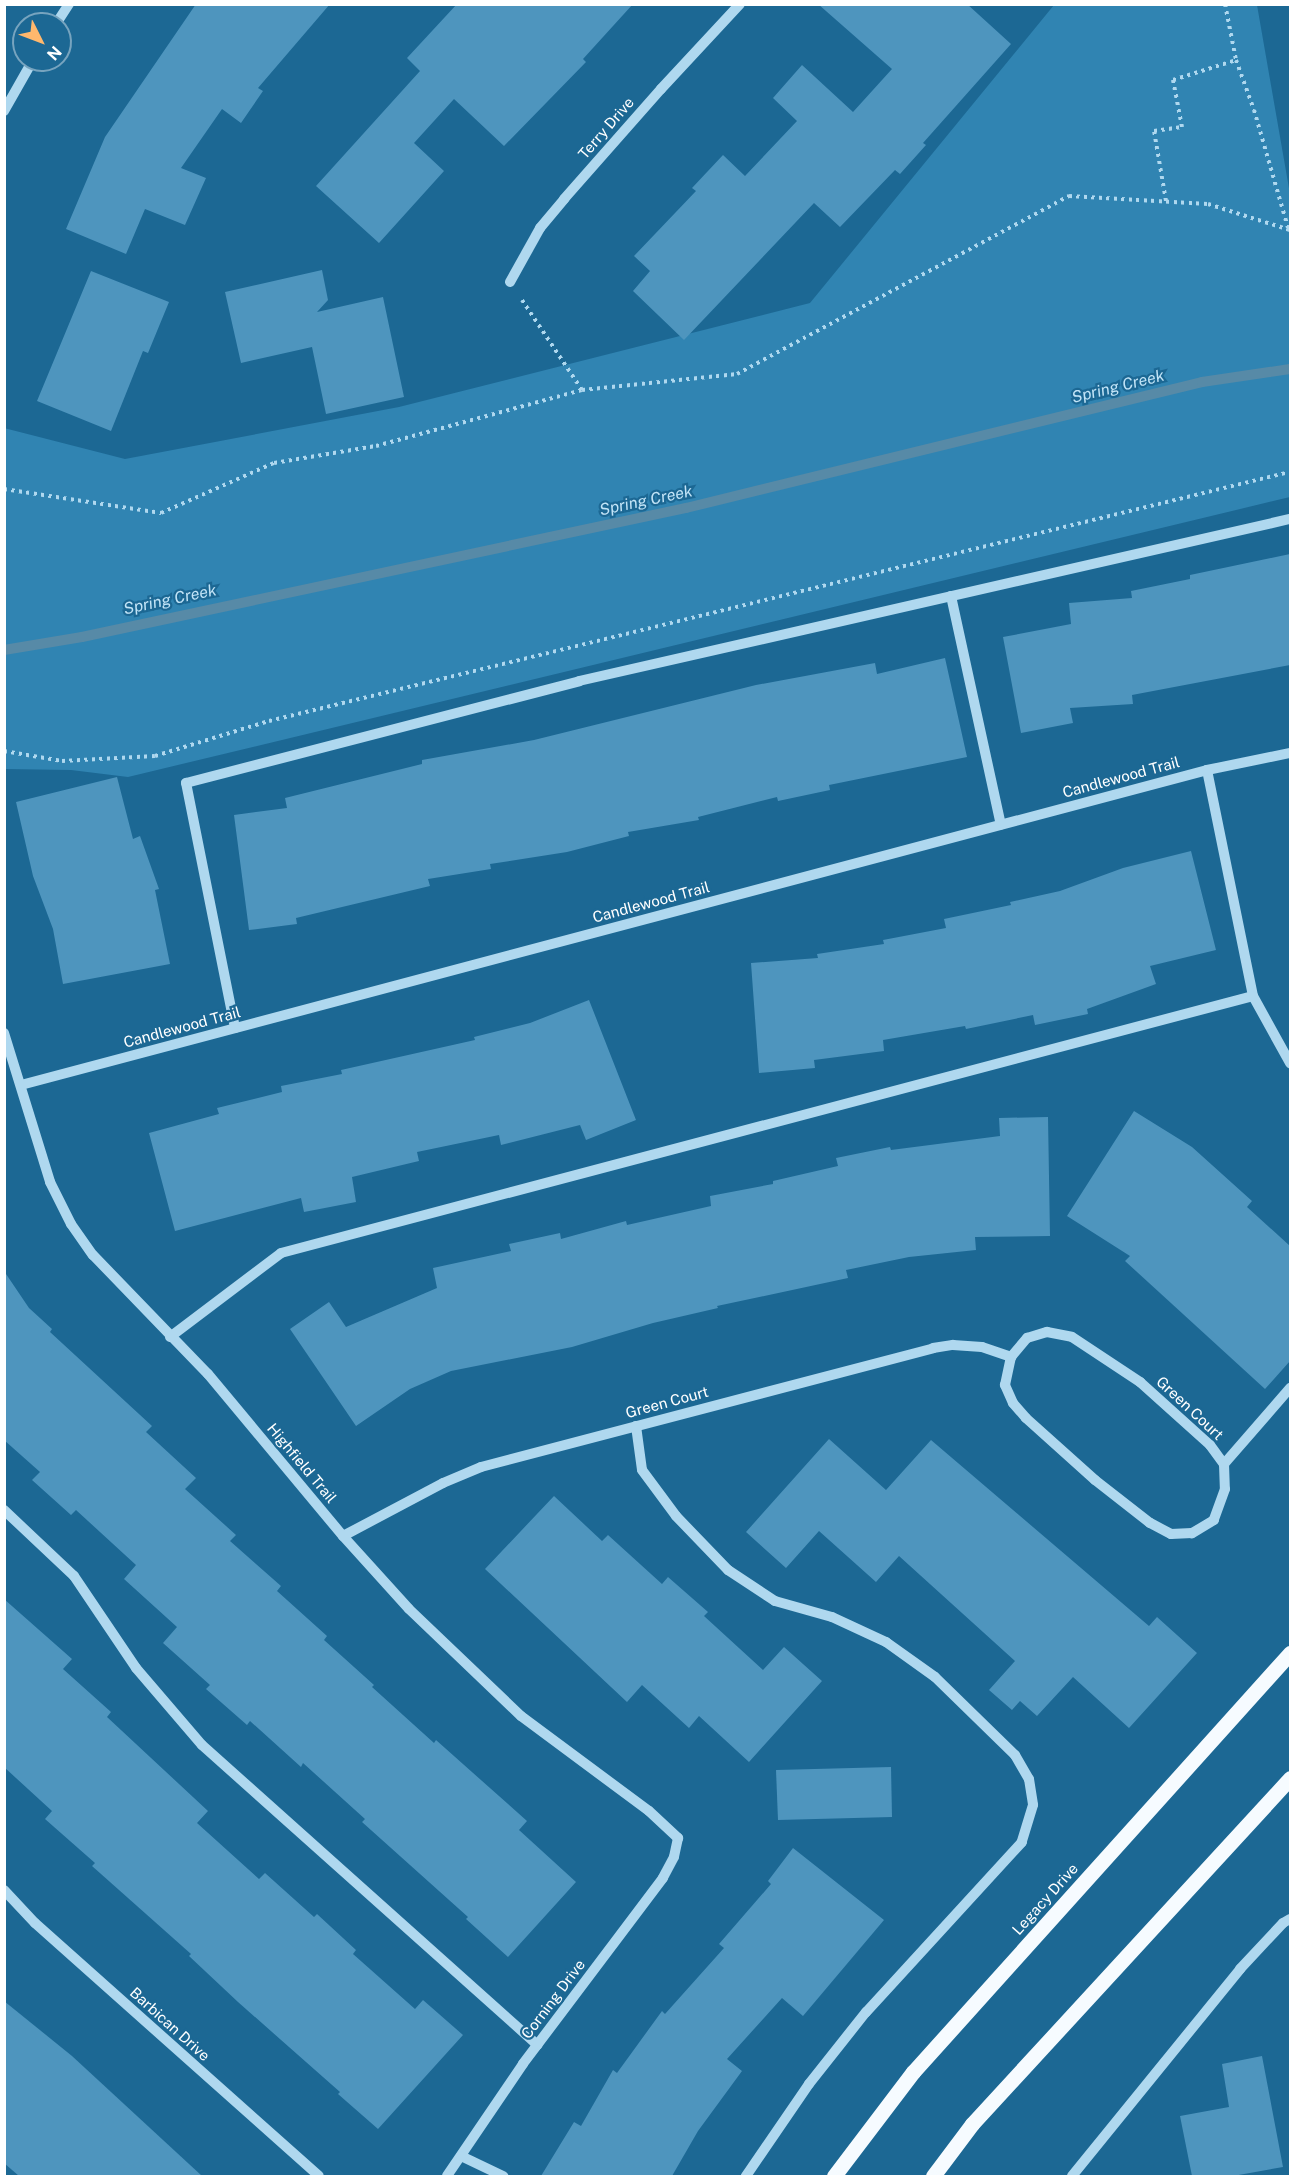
<!DOCTYPE html>
<style>
body{margin:0}
#map{position:relative;width:1295px;height:2181px;overflow:hidden;background:#1c6894;font-family:"Public Sans",sans-serif}
div>[style]{position:absolute}
[style*='--x']{left:calc(var(--x)*1px);top:calc(var(--y)*1px);width:calc(var(--w)*1px);rotate:calc(var(--a)*1deg)}
.green>*{inset:0;background:#3084b2}
.stream>*{height:10px;margin:-5px;padding:0 5px;transform-origin:5px;border-radius:5px;background:#578aa7}
.building>*{inset:0;background:#4e95be}
.path>*{height:4px;margin-top:-2px;transform-origin:0;background:repeating-linear-gradient(90deg,#afd8ef 0 3px,transparent 0 7.5px)}
.minor>*{height:10px;margin:-5px;padding:0 5px;transform-origin:5px;border-radius:5px;background:#afd8ef}
.major>*{height:15px;margin:-7.5px;padding:0 7.5px;transform-origin:7.5px;border-radius:7.5px;background:#f6fbff}
span{translate:-50% -50%;white-space:nowrap;text-align:center;line-height:1.15;-webkit-text-stroke:4.5px #1c6894;paint-order:stroke}
.street-label{font-size:15px;color:#fff}
.water-label{font-size:16px;color:#c2e4f7;font-style:italic}
.frame{position:absolute;inset:0;border:6px solid #fff;pointer-events:none}
.north{position:absolute;left:12px;top:12px;width:60px;height:60px;box-sizing:border-box;background:#1c6894;border:2px solid #77a4bf;border-radius:50%;rotate:132deg;font-size:16px;font-weight:700;line-height:24px;text-align:center;color:#fff}
.north::after{content:'';display:block;margin:auto;width:21px;height:27px;background:#ffb86d;clip-path:polygon(50% 0,100% 100%,50% 72%,0 100%)}
</style>
<div id="map">
<div class="green">
<i style="clip-path:polygon(1054px 5px,1257px 5px,1290px 194px,1290px 497px,128px 777px,71px 770px,5px 769px,4px 428px,125px 459px,399px 407px,810px 303px)"></i>
</div>
<div class="stream">
<i style="--x:4;--y:650;--w:79;--a:-9.5"></i>
<i style="--x:82;--y:637;--w:618;--a:-12.06"></i>
<i style="--x:686;--y:508;--w:531;--a:-13.72"></i>
<i style="--x:1202;--y:382;--w:89;--a:-8.4"></i>
</div>
<div class="building">
<i style="clip-path:polygon(196px 4px,330px 4px,258px 88px,263px 91px,241px 123px,222px 109px,181px 168px,206px 178px,185px 225px,145px 209px,126px 254px,66px 229px,105px 137px)"></i>
<i style="clip-path:polygon(457px 4px,633px 4px,583px 59px,586px 62px,504px 146px,454px 99px,414px 143px,444px 171px,379px 243px,316px 186px,420px 71px,407px 58px)"></i>
<i style="clip-path:polygon(818px 4px,967px 4px,1011px 44px,923px 143px,926px 145px,900px 174px,895px 170px,840px 227px,814px 203px,684px 340px,633px 291px,650px 271px,634px 256px,696px 191px,692px 188px,723px 155px,745px 176px,797px 121px,773px 98px,802px 65px,853px 112px,892px 69px)"></i>
<i style="clip-path:polygon(322px 270px,328px 300px,317px 312px,383px 297px,404px 397px,326px 414px,312px 347px,241px 363px,225px 292px)"></i>
<i style="clip-path:polygon(91px 271px,169px 302px,148px 353px,143px 351px,111px 431px,37px 401px)"></i>
<i style="clip-path:polygon(1290px 554px,1290px 665px,1132px 695px,1133px 704px,1070px 708px,1073px 723px,1021px 733px,1003px 637px,1071px 624px,1069px 603px,1132px 598px,1131px 591px,1190px 579px,1190px 575px)"></i>
<i style="clip-path:polygon(945px 658px,967px 757px,829px 785px,830px 790px,778px 801px,777px 797px,698px 817px,699px 820px,628px 832px,629px 836px,567px 852px,490px 864px,491px 869px,428px 879px,430px 886px,296px 918px,297px 924px,249px 930px,234px 815px,287px 808px,285px 798px,422px 764px,422px 760px,534px 740px,756px 685px,875px 663px,877px 674px)"></i>
<i style="clip-path:polygon(117px 777px,133px 839px,140px 836px,159px 889px,155px 890px,170px 964px,63px 984px,53px 929px,33px 876px,16px 802px)"></i>
<i style="clip-path:polygon(1191px 851px,1216px 950px,1150px 966px,1156px 984px,1087px 1009px,1088px 1014px,1035px 1025px,1033px 1015px,966px 1029px,965px 1026px,883px 1040px,884px 1051px,814px 1060px,815px 1068px,759px 1073px,751px 963px,818px 958px,817px 954px,884px 944px,883px 940px,946px 928px,944px 919px,1011px 905px,1010px 902px,1060px 891px,1123px 868px)"></i>
<i style="clip-path:polygon(589px 1000px,636px 1120px,586px 1140px,580px 1125px,501px 1145px,499px 1135px,417px 1152px,419px 1161px,352px 1177px,356px 1202px,304px 1212px,301px 1198px,175px 1231px,149px 1133px,219px 1114px,217px 1108px,282px 1092px,281px 1086px,342px 1074px,341px 1070px,475px 1040px,474px 1037px,530px 1023px)"></i>
<i style="clip-path:polygon(1134px 1111px,1192px 1147px,1252px 1201px,1247px 1207px,1290px 1246px,1290px 1361px,1265px 1389px,1125px 1261px,1130px 1256px,1067px 1216px)"></i>
<i style="clip-path:polygon(1048px 1117px,1050px 1236px,975px 1237px,976px 1250px,909px 1257px,846px 1270px,848px 1278px,717px 1306px,718px 1308px,653px 1323px,572px 1347px,451px 1371px,410px 1389px,356px 1426px,290px 1329px,329px 1302px,346px 1327px,437px 1288px,433px 1268px,511px 1251px,509px 1244px,560px 1233px,561px 1239px,626px 1221px,627px 1225px,711px 1206px,710px 1196px,773px 1184px,773px 1181px,838px 1166px,836px 1158px,890px 1147px,891px 1150px,1000px 1136px,999px 1118px)"></i>
<i style="clip-path:polygon(4px 1271px,29px 1308px,52px 1329px,50px 1332px,152px 1426px,146px 1432px,196px 1478px,185px 1489px,236px 1535px,230px 1541px,281px 1586px,277px 1591px,327px 1636px,324px 1640px,374px 1685px,372px 1687px,434px 1743px,436px 1740px,527px 1821px,519px 1830px,576px 1882px,508px 1957px,466px 1919px,468px 1917px,362px 1822px,365px 1819px,303px 1763px,301px 1767px,250px 1721px,247px 1725px,206px 1689px,210px 1685px,163px 1643px,177px 1627px,124px 1579px,136px 1565px,76px 1510px,71px 1515px,32px 1480px,40px 1472px,4px 1440px)"></i>
<i style="clip-path:polygon(829px 1439px,886px 1490px,931px 1440px,1149px 1626px,1157px 1617px,1197px 1653px,1129px 1728px,1073px 1677px,1037px 1716px,1020px 1701px,1012px 1710px,989px 1690px,1015px 1661px,899px 1556px,876px 1582px,819px 1531px,786px 1568px,746px 1532px)"></i>
<i style="clip-path:polygon(554px 1496px,602px 1541px,608px 1535px,662px 1584px,668px 1577px,708px 1612px,704px 1616px,763px 1670px,784px 1647px,822px 1681px,749px 1762px,699px 1716px,689px 1728px,642px 1685px,627px 1702px,485px 1569px)"></i>
<i style="clip-path:polygon(4px 1599px,72px 1659px,63px 1669px,111px 1712px,107px 1717px,208px 1811px,197px 1823px,259px 1879px,265px 1873px,314px 1917px,317px 1914px,356px 1950px,353px 1954px,415px 2009px,423px 2000px,463px 2035px,378px 2129px,338px 2094px,340px 2092px,238px 2002px,189px 1956px,191px 1954px,92px 1866px,95px 1863px,45px 1819px,52px 1811px,4px 1767px)"></i>
<i style="clip-path:polygon(891px 1767px,892px 1817px,778px 1820px,776px 1770px)"></i>
<i style="clip-path:polygon(793px 1848px,884px 1920px,803px 2016px,782px 1998px,727px 2059px,742px 2071px,698px 2131px,672px 2176px,541px 2176px,574px 2122px,581px 2126px,613px 2070px,617px 2073px,662px 2011px,665px 2014px,724px 1948px,719px 1944px,771px 1884px,768px 1881px)"></i>
<i style="clip-path:polygon(4px 2001px,72px 2056px,202px 2176px,19px 2176px,4px 2163px)"></i>
<i style="clip-path:polygon(1262px 2056px,1283px 2167px,1233px 2176px,1192px 2176px,1180px 2116px,1229px 2107px,1222px 2064px)"></i>
</div>
<div class="path">
<i style="--x:1225;--y:4;--w:57;--a:78.9"></i>
<i style="--x:1236;--y:60;--w:53;--a:70.2"></i>
<i style="--x:1254;--y:110;--w:123;--a:73.9"></i>
<i style="--x:1166;--y:201;--w:71;--a:-99.7"></i>
<i style="--x:1154;--y:131;--w:28;--a:-8"></i>
<i style="--x:1182;--y:127;--w:48;--a:-100.8"></i>
<i style="--x:1173;--y:80;--w:66;--a:-17.6"></i>
<i style="--x:522;--y:300;--w:108;--a:56.3"></i>
<i style="--x:4;--y:489;--w:159;--a:8.7"></i>
<i style="--x:161;--y:513;--w:124;--a:-23.9"></i>
<i style="--x:274;--y:463;--w:103;--a:-9.5"></i>
<i style="--x:376;--y:446;--w:213;--a:-15.2"></i>
<i style="--x:582;--y:390;--w:156;--a:-5.9"></i>
<i style="--x:737;--y:374;--w:377;--a:-28.2"></i>
<i style="--x:1069;--y:196;--w:139;--a:3.3"></i>
<i style="--x:1208;--y:204;--w:86;--a:17.6"></i>
<i style="--x:4;--y:751;--w:59;--a:9.8"></i>
<i style="--x:62;--y:761;--w:93;--a:-3.1"></i>
<i style="--x:155;--y:756;--w:119;--a:-17.1"></i>
<i style="--x:269;--y:721;--w:1051;--a:-13.71"></i>
</div>
<div class="minor">
<i style="--x:56;--y:24;--w:24;--a:-57"></i>
<i style="--x:4;--y:111;--w:59;--a:-60.4"></i>
<i style="--x:510;--y:282;--w:62;--a:-60.9"></i>
<i style="--x:540;--y:228;--w:38;--a:-50"></i>
<i style="--x:564;--y:199;--w:147;--a:-48.6"></i>
<i style="--x:661;--y:89;--w:116;--a:-47.1"></i>
<i style="--x:951;--y:596;--w:234;--a:77.7"></i>
<i style="--x:1207;--y:770;--w:231;--a:78.5"></i>
<i style="--x:1253;--y:996;--w:77;--a:61.1"></i>
<i style="--x:235;--y:1028;--w:250;--a:-101.3"></i>
<i style="--x:186;--y:783;--w:406;--a:-14.5"></i>
<i style="--x:579;--y:681;--w:729;--a:-12.84"></i>
<i style="--x:4;--y:1033;--w:156;--a:72.8"></i>
<i style="--x:50;--y:1182;--w:47;--a:63.4"></i>
<i style="--x:71;--y:1224;--w:38;--a:55"></i>
<i style="--x:93;--y:1255;--w:165;--a:46"></i>
<i style="--x:208;--y:1374;--w:211;--a:50.2"></i>
<i style="--x:343;--y:1536;--w:98;--a:47.9"></i>
<i style="--x:409;--y:1609;--w:155;--a:43.7"></i>
<i style="--x:521;--y:1716;--w:159;--a:36.6"></i>
<i style="--x:649;--y:1811;--w:40;--a:43"></i>
<i style="--x:678;--y:1838;--w:19;--a:102"></i>
<i style="--x:674;--y:1857;--w:24;--a:118"></i>
<i style="--x:663;--y:1878;--w:233;--a:127"></i>
<i style="--x:523;--y:2064;--w:135;--a:124.2"></i>
<i style="--x:21;--y:1085;--w:1227;--a:-14.87"></i>
<i style="--x:1207;--y:770;--w:85;--a:-11.6"></i>
<i style="--x:1047;--y:1332;--w:25;--a:11"></i>
<i style="--x:1072;--y:1337;--w:82;--a:33.5"></i>
<i style="--x:1140;--y:1382;--w:94;--a:42"></i>
<i style="--x:1210;--y:1445;--w:24;--a:54"></i>
<i style="--x:1224;--y:1464;--w:25;--a:88"></i>
<i style="--x:1225;--y:1489;--w:33;--a:110"></i>
<i style="--x:1214;--y:1520;--w:26;--a:149"></i>
<i style="--x:1192;--y:1533;--w:21;--a:177"></i>
<i style="--x:1171;--y:1534;--w:24;--a:-152"></i>
<i style="--x:1150;--y:1523;--w:70;--a:-142"></i>
<i style="--x:1095;--y:1480;--w:93;--a:-138.1"></i>
<i style="--x:1026;--y:1418;--w:20;--a:-131"></i>
<i style="--x:1013;--y:1403;--w:20;--a:-114"></i>
<i style="--x:1005;--y:1385;--w:29;--a:-78"></i>
<i style="--x:1011;--y:1357;--w:25;--a:-50"></i>
<i style="--x:1027;--y:1338;--w:21;--a:-17"></i>
<i style="--x:170;--y:1337;--w:139;--a:-37.1"></i>
<i style="--x:281;--y:1253;--w:1005;--a:-14.81"></i>
<i style="--x:636;--y:1426;--w:44;--a:82.2"></i>
<i style="--x:642;--y:1470;--w:57;--a:53.5"></i>
<i style="--x:676;--y:1516;--w:75;--a:46.1"></i>
<i style="--x:728;--y:1570;--w:56;--a:33.4"></i>
<i style="--x:775;--y:1601;--w:59;--a:15.7"></i>
<i style="--x:832;--y:1617;--w:60;--a:24.8"></i>
<i style="--x:886;--y:1642;--w:60;--a:35.5"></i>
<i style="--x:935;--y:1677;--w:112;--a:44.3"></i>
<i style="--x:1015;--y:1755;--w:28;--a:60"></i>
<i style="--x:1029;--y:1779;--w:26;--a:81"></i>
<i style="--x:1033;--y:1805;--w:39;--a:107"></i>
<i style="--x:1022;--y:1842;--w:231;--a:132.5"></i>
<i style="--x:866;--y:2012;--w:92;--a:128.4"></i>
<i style="--x:809;--y:2084;--w:112;--a:124.4"></i>
<i style="--x:1224;--y:1464;--w:101;--a:-49"></i>
<i style="--x:4;--y:1510;--w:96;--a:43.3"></i>
<i style="--x:74;--y:1576;--w:111;--a:56"></i>
<i style="--x:136;--y:1668;--w:101;--a:49.4"></i>
<i style="--x:202;--y:1745;--w:450;--a:41.8"></i>
<i style="--x:343;--y:1536;--w:113;--a:-27.9"></i>
<i style="--x:443;--y:1483;--w:41;--a:-22.8"></i>
<i style="--x:481;--y:1467;--w:467;--a:-14.7"></i>
<i style="--x:933;--y:1348;--w:20;--a:-9"></i>
<i style="--x:953;--y:1345;--w:29;--a:4"></i>
<i style="--x:982;--y:1347;--w:31;--a:19"></i>
<i style="--x:4;--y:1890;--w:45;--a:46.8"></i>
<i style="--x:35;--y:1923;--w:380;--a:41.7"></i>
<i style="--x:461;--y:2156;--w:47;--a:25.5"></i>
<i style="--x:1072;--y:2176;--w:267;--a:-50.9"></i>
<i style="--x:1240;--y:1969;--w:63;--a:-46.9"></i>
<i style="--x:1283;--y:1923;--w:8;--a:-30"></i>
</div>
<div class="major">
<i style="--x:834;--y:2176;--w:131;--a:-52.8"></i>
<i style="--x:913;--y:2072;--w:564;--a:-48.02"></i>
<i style="--x:933;--y:2176;--w:65;--a:-53.1"></i>
<i style="--x:972;--y:2124;--w:470;--a:-47.4"></i>
</div>
<div class="street-label">
<span style="left:606px;top:128px;rotate:-49deg">Terry Drive</span>
<span style="left:1121px;top:777px;rotate:-15deg">Candlewood Trail</span>
<span style="left:651px;top:902px;rotate:-15deg">Candlewood Trail</span>
<span style="left:182px;top:1027px;rotate:-15deg">Candlewood Trail</span>
<span style="left:667px;top:1402px;rotate:-15deg">Green Court</span>
<span style="left:1190px;top:1408px;rotate:43deg">Green Court</span>
<span style="left:302px;top:1463px;rotate:50deg">Highfield Trail</span>
<span style="left:1045px;top:1899px;rotate:-48deg">Legacy Drive</span>
<span style="left:553px;top:1999px;rotate:-53deg">Corning Drive</span>
<span style="left:170px;top:2024px;rotate:42deg">Barbican Drive</span>
</div>
<div class="water-label">
<span style="left:1118px;top:387px;rotate:-14deg">Spring Creek</span>
<span style="left:646px;top:501px;rotate:-12deg">Spring Creek</span>
<span style="left:170px;top:600px;rotate:-12deg">Spring Creek</span>
</div>
<div class="frame"></div>
<div class="north">N</div>
</div>
